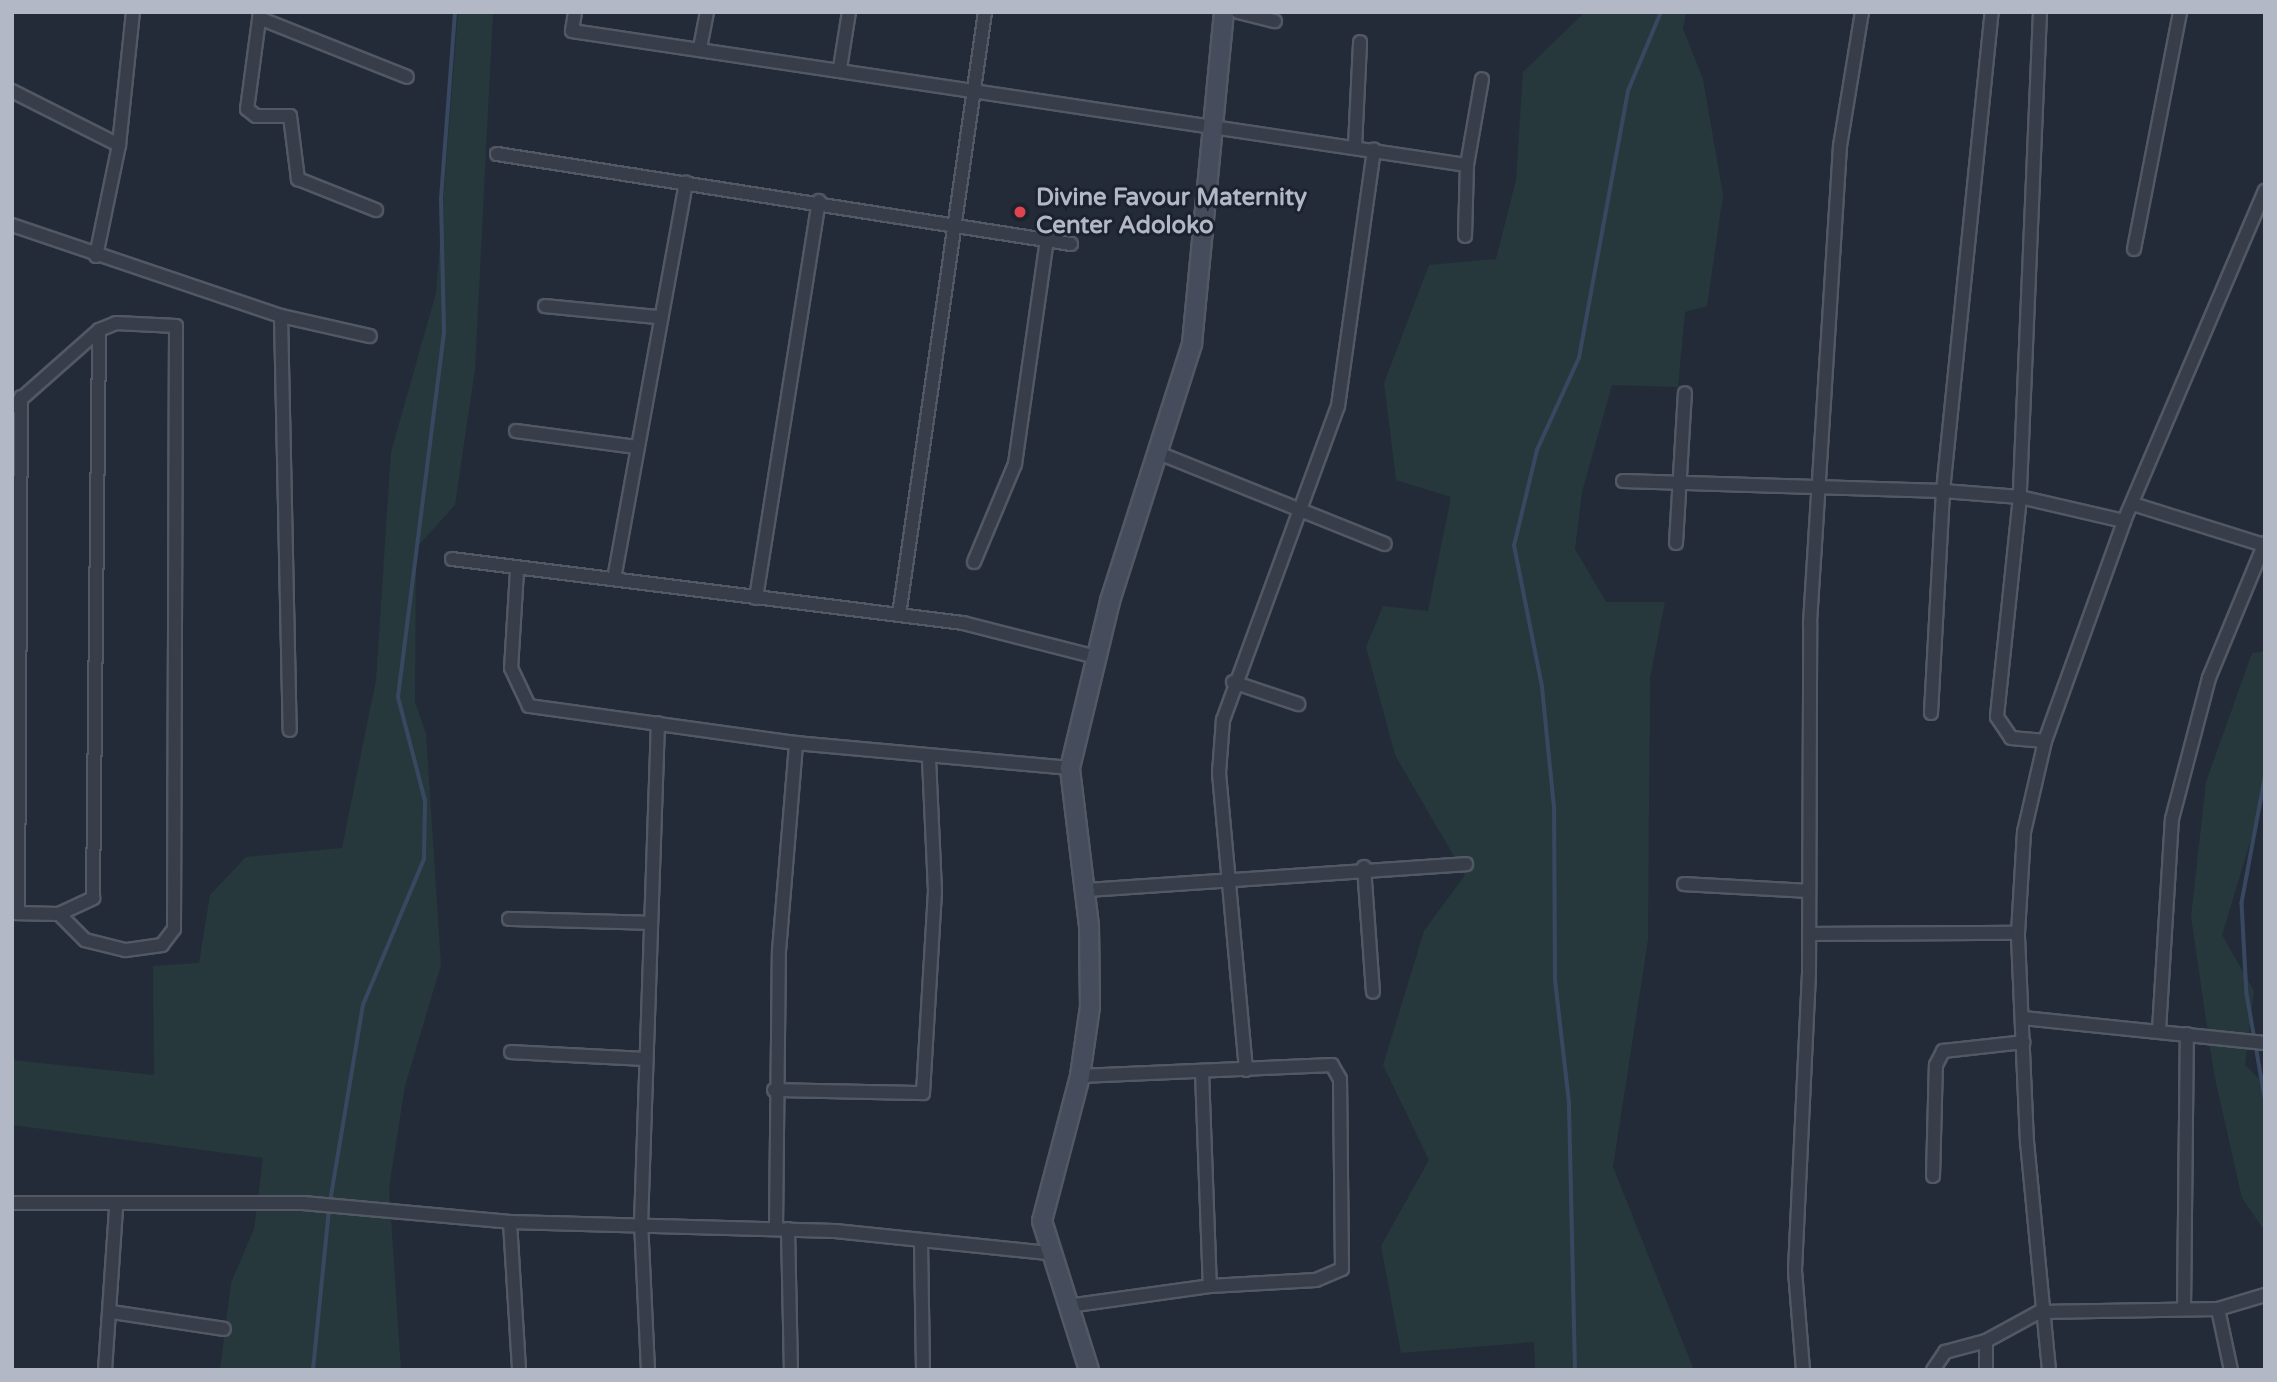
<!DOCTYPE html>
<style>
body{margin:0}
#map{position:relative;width:2277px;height:1382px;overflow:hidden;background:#232b39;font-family:"Varela Round",sans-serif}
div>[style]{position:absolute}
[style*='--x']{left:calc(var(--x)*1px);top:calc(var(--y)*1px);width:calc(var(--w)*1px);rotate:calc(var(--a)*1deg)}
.green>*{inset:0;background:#26383b}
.stream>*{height:3.5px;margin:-1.75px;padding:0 1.75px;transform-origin:1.75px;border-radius:1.75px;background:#394861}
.roads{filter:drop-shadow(2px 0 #525864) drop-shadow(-2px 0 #525864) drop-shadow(0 2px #525864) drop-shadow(0 -2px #525864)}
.street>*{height:12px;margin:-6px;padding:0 6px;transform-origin:6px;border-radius:6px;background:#373d49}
.secondary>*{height:18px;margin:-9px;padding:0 9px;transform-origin:9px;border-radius:9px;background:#454c5c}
.dots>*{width:19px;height:19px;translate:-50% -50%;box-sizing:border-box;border:4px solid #1c232e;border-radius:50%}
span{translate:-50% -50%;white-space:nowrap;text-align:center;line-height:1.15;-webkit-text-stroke:6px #1c232e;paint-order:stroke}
.poi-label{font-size:24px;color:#b2b8c5;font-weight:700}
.left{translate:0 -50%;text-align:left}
.frame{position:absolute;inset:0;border:14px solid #b2b8c5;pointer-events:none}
</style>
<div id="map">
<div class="green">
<i style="clip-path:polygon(458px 12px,493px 12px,475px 369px,455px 505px,416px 548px,415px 702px,426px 734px,441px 965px,405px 1086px,389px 1188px,401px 1370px,220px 1370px,231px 1283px,254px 1229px,263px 1158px,12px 1125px,12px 1060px,154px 1075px,153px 966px,199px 963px,210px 895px,246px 857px,342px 848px,376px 680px,391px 452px,436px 293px)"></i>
<i style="clip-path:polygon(1585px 12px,1686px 12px,1683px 29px,1703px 79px,1723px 195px,1707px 306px,1685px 312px,1678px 387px,1612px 385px,1582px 492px,1575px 549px,1606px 602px,1665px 602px,1650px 678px,1648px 940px,1613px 1167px,1694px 1370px,1535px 1370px,1534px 1342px,1401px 1353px,1381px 1246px,1429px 1160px,1383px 1065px,1424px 931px,1465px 875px,1395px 755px,1366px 647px,1383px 606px,1428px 611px,1451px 497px,1396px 480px,1384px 383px,1429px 265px,1496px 259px,1516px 180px,1523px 72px)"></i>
<i style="clip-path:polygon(2265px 651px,2265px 793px,2222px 935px,2254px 991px,2245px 1065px,2265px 1085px,2265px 1231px,2242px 1198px,2214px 1074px,2191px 917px,2206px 782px,2252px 653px)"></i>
</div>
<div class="stream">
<i style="--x:2265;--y:779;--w:126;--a:100.5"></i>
<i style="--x:2242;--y:903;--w:91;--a:86.9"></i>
<i style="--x:2247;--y:994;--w:105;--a:80.1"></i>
<i style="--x:330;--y:1202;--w:200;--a:-80.5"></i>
<i style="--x:363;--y:1005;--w:158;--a:-67.3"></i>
<i style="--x:424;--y:859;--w:58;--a:-89"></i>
<i style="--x:425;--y:801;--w:107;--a:-104.6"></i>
<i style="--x:398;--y:697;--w:368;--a:-82.8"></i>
<i style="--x:444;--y:332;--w:133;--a:-91.3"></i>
<i style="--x:441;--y:199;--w:188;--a:-85.7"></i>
<i style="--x:313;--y:1370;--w:162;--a:-84.3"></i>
<i style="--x:1575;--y:1370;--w:267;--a:-91.3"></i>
<i style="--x:1569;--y:1103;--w:124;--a:-96.5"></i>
<i style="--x:1555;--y:980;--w:172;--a:-90.3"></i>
<i style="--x:1554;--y:808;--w:122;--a:-95.7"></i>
<i style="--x:1542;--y:687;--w:144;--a:-101.2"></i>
<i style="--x:1514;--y:546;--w:99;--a:-76.5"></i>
<i style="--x:1537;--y:450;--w:101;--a:-65.5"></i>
<i style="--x:1579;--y:358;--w:271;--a:-79.6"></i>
<i style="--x:1628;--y:91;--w:86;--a:-67.3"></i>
</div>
<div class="roads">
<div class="street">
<i style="--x:260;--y:12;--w:98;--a:97.6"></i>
<i style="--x:247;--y:109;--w:11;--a:38"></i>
<i style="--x:256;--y:116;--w:34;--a:0"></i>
<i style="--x:290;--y:116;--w:64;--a:82.8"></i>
<i style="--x:298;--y:179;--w:84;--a:21.7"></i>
<i style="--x:575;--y:12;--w:19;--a:99"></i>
<i style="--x:572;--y:31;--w:905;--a:8.52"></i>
<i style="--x:1238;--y:12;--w:38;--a:14"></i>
<i style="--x:2040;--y:12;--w:485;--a:92.4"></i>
<i style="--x:2020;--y:497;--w:221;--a:96"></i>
<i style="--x:1997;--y:717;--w:25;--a:56"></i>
<i style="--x:2011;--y:738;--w:34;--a:5"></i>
<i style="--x:259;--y:18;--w:159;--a:21.7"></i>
<i style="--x:700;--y:48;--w:37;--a:-79"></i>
<i style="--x:840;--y:68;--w:57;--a:-80.9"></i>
<i style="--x:12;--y:91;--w:120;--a:26.8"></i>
<i style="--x:1355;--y:146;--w:104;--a:-87.2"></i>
<i style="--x:497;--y:154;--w:581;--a:8.91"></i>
<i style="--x:12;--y:225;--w:284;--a:18.7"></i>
<i style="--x:281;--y:316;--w:91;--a:12.7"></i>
<i style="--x:1465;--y:236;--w:71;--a:-88.4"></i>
<i style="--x:1467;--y:165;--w:87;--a:-80.1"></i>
<i style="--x:2134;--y:249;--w:241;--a:-79"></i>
<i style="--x:96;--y:256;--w:113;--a:-78.3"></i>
<i style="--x:119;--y:145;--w:134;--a:-84"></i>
<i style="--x:545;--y:306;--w:114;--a:5.6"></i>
<i style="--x:281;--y:316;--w:414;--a:88.8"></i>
<i style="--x:12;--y:407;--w:116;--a:-41.5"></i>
<i style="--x:99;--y:330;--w:18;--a:-22"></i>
<i style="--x:116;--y:323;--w:60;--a:2.9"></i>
<i style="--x:176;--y:326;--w:603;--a:90.19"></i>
<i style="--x:174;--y:929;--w:20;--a:127"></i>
<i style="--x:162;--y:945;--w:37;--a:172"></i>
<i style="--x:125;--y:950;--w:41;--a:-166"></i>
<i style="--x:85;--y:940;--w:37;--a:-135"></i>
<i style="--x:59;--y:914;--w:47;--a:-178.8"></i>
<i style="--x:516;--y:431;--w:121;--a:7.6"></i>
<i style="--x:1161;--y:454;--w:241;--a:21.9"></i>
<i style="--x:1623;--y:481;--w:320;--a:1.8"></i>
<i style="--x:1943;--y:491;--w:77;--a:4.5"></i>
<i style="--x:2020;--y:497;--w:107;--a:13"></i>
<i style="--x:2133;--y:504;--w:137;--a:17.4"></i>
<i style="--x:1676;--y:543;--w:150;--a:-86.6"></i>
<i style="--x:452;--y:559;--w:515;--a:7.14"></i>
<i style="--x:963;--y:623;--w:137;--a:14.3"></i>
<i style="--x:974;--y:562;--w:106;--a:-67.3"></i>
<i style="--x:1015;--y:464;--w:228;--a:-81.9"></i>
<i style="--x:517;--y:571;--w:97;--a:93.5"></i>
<i style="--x:511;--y:668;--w:42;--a:64.7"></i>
<i style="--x:529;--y:706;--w:270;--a:7.9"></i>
<i style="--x:796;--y:743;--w:275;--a:5.2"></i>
<i style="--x:614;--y:579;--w:403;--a:-79.7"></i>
<i style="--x:756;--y:598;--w:402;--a:-81"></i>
<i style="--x:899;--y:615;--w:609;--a:-81.88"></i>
<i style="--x:1233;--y:682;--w:69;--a:18.7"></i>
<i style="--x:1931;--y:713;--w:222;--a:-86.9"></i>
<i style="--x:1943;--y:491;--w:481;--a:-84.2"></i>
<i style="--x:1364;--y:867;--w:125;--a:85.9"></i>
<i style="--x:1684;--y:884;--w:124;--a:3.2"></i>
<i style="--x:1086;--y:890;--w:381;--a:-3.9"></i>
<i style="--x:18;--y:913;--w:516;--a:-89.67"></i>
<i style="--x:59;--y:914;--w:38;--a:-25"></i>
<i style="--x:93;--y:898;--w:568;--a:-89.39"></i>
<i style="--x:509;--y:919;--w:141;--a:1.6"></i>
<i style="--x:1809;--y:934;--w:209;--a:-0.3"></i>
<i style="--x:2023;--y:1018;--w:243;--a:5.9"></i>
<i style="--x:2159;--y:1030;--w:211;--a:-86.5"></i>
<i style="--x:2172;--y:819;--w:146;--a:-75.3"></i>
<i style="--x:2209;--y:678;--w:146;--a:-67.5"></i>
<i style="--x:511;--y:1052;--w:133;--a:3"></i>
<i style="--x:1246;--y:1070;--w:298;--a:-95.2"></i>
<i style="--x:1219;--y:773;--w:53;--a:-85.7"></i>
<i style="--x:1223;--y:720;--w:334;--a:-69.9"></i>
<i style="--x:1338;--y:406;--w:259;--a:-82"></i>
<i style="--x:1202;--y:1072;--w:214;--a:87.9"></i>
<i style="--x:774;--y:1090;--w:149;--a:1.2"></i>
<i style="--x:923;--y:1093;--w:202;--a:-86.6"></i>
<i style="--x:935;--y:891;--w:133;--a:-92.6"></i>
<i style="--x:1933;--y:1176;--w:111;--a:-88.5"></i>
<i style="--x:1936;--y:1065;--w:16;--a:-63"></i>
<i style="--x:1943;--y:1051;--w:81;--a:-6.3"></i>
<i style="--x:12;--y:1203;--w:291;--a:0"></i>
<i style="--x:303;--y:1203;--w:208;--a:5.2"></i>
<i style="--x:510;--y:1222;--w:325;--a:1.6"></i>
<i style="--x:835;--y:1231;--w:214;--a:5.9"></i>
<i style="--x:510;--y:1222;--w:148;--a:86.5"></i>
<i style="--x:776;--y:1229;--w:278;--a:-89.4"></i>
<i style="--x:779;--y:951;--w:209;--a:-85.3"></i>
<i style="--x:788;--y:1229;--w:141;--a:88.8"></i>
<i style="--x:921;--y:1242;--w:128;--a:89.1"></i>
<i style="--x:1068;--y:1306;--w:143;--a:-8"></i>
<i style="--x:1210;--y:1286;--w:106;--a:-3.2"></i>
<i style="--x:1316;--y:1280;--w:28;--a:-23"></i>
<i style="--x:1342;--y:1269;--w:190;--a:-90.6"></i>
<i style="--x:1340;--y:1079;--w:16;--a:-120"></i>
<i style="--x:1332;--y:1065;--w:252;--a:177.5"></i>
<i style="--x:2184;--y:1309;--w:275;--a:-89.4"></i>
<i style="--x:2218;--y:1309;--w:62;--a:78"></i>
<i style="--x:112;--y:1312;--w:113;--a:8.6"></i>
<i style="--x:1986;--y:1341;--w:29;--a:90"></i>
<i style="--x:105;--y:1370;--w:163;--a:-86.1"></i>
<i style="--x:648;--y:1370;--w:146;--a:-92.7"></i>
<i style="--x:641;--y:1224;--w:501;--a:-88.06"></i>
<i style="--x:1803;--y:1370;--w:100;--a:-94.6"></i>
<i style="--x:1795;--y:1270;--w:295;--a:-87.3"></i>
<i style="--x:1809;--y:975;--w:352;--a:-89.8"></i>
<i style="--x:1810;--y:623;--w:478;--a:-86.4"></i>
<i style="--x:1840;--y:146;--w:136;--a:-80.7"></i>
<i style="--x:1933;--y:1370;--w:22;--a:-56"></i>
<i style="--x:1945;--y:1352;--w:42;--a:-15"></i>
<i style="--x:1986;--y:1341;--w:60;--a:-28.7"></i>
<i style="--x:2039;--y:1312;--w:179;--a:-1"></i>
<i style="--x:2218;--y:1309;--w:49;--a:-16.6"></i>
<i style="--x:2049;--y:1370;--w:228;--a:-95.5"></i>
<i style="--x:2027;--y:1143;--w:210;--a:-92.5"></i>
<i style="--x:2018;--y:933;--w:101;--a:-86.6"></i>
<i style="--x:2024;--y:832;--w:93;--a:-77"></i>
<i style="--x:2045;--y:741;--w:234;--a:-70.2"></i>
<i style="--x:2124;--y:521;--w:359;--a:-66.9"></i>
</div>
<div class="secondary">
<i style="--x:1089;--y:1370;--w:156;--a:-107.5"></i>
<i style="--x:1042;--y:1221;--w:150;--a:-75.3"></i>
<i style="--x:1080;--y:1076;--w:70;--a:-81.8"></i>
<i style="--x:1090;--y:1007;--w:81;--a:-90.7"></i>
<i style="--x:1089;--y:926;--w:159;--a:-96.9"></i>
<i style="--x:1070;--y:768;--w:172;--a:-76.5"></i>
<i style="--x:1110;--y:601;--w:270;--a:-72.3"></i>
<i style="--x:1192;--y:344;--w:334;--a:-84.5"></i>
</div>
</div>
<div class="dots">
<i style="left:1020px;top:212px;background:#e0444e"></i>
</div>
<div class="poi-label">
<span class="left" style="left:1036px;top:212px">Divine Favour Maternity<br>Center Adoloko</span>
</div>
<div class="frame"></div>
</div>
